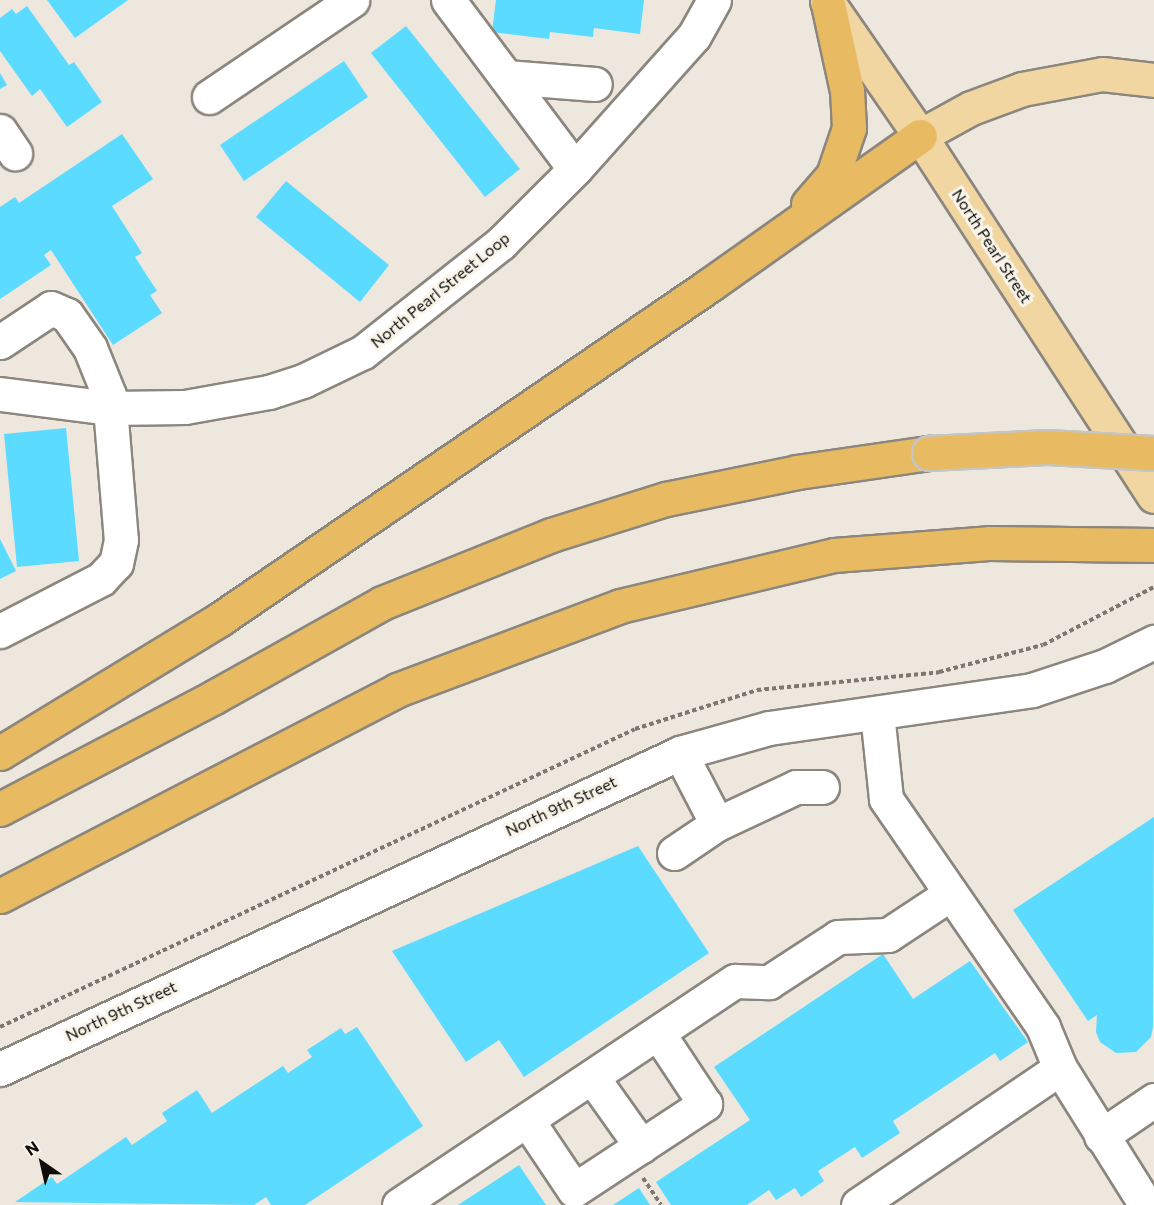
<!DOCTYPE html>
<style>
body{margin:0}
#map{position:relative;width:1154px;height:1205px;overflow:hidden;background:#ede7de;font-family:Commissioner,sans-serif}
div>[style]{position:absolute}
[style*='--x']{left:calc(var(--x)*1px);top:calc(var(--y)*1px);width:calc(var(--w)*1px);rotate:calc(var(--a)*1deg)}
.building>*{inset:0;background:#5bdbff}
.path>*{height:4px;margin-top:-2px;transform-origin:0;background:repeating-linear-gradient(90deg,#7b7771 0 4.5px,transparent 0 7.5px)}
.roads{filter:drop-shadow(2px 0 #8b867e) drop-shadow(-2px 0 #8b867e) drop-shadow(0 2px #8b867e) drop-shadow(0 -2px #8b867e)}
.minor>*{height:33px;margin:-16.5px;padding:0 16.5px;transform-origin:16.5px;border-radius:16.5px;background:#fff}
.major>*{height:33px;margin:-16.5px;padding:0 16.5px;transform-origin:16.5px;border-radius:16.5px;background:#f1d6a1}
.highway>*{height:33px;margin:-16.5px;padding:0 16.5px;transform-origin:16.5px;border-radius:16.5px;background:#e8bb62}
.bridges{filter:drop-shadow(2px 0 #c5c5c4) drop-shadow(-2px 0 #c5c5c4) drop-shadow(0 2px #c5c5c4) drop-shadow(0 -2px #c5c5c4)}
.highway-bridge>*{height:33px;margin:-16.5px;padding:0 16.5px;transform-origin:16.5px;border-radius:16.5px;background:#e8bb62}
span{translate:-50% -50%;white-space:nowrap;text-align:center;line-height:1.15;-webkit-text-stroke:6px #faf5eb;paint-order:stroke}
.street-label{font-size:16px;color:#0d0c09}
.north{position:absolute;left:12px;top:1133px;width:60px;height:60px;-webkit-text-stroke:4px #faf5eb;paint-order:stroke;rotate:326deg;font-size:16px;font-weight:700;line-height:24px;text-align:center;color:#0d0c09}
.north::after{content:'';display:block;margin:auto;width:21px;height:27px;background:#0d0c09;clip-path:polygon(50% 0,100% 100%,50% 72%,0 100%)}
</style>
<div id="map">
<div class="building">
<i style="clip-path:polygon(47px 0,128px 0,75px 38px)"></i>
<i style="clip-path:polygon(496px 0,644px 0,640px 34px,594px 28px,593px 37px,550px 32px,549px 39px,492px 32px)"></i>
<i style="clip-path:polygon(27px 6px,69px 65px,74px 62px,102px 102px,67px 127px,40px 89px,32px 96px,0 51px,0 18px,12px 9px,16px 14px)"></i>
<i style="clip-path:polygon(406px 26px,520px 169px,485px 197px,371px 53px)"></i>
<i style="clip-path:polygon(344px 61px,368px 97px,244px 181px,220px 145px)"></i>
<i style="clip-path:polygon(0 73px,7px 85px,0 89px)"></i>
<i style="clip-path:polygon(122px 134px,153px 179px,112px 206px,142px 253px,135px 257px,157px 291px,150px 295px,162px 313px,113px 345px,51px 250px,44px 255px,51px 265px,0 299px,0 207px,15px 197px,19px 203px)"></i>
<i style="clip-path:polygon(286px 181px,389px 265px,360px 302px,256px 217px)"></i>
<i style="clip-path:polygon(66px 428px,79px 561px,17px 567px,4px 434px)"></i>
<i style="clip-path:polygon(0 539px,16px 571px,0 579px)"></i>
<i style="clip-path:polygon(1154px 817px,1153px 1027px,1151px 1037px,1136px 1052px,1116px 1053px,1100px 1042px,1096px 1032px,1097px 1015px,1088px 1021px,1013px 910px)"></i>
<i style="clip-path:polygon(638px 846px,709px 953px,524px 1077px,499px 1040px,466px 1062px,392px 951px)"></i>
<i style="clip-path:polygon(883px 954px,913px 999px,970px 961px,1028px 1042px,1000px 1061px,995px 1053px,893px 1121px,900px 1133px,862px 1158px,855px 1147px,818px 1171px,824px 1181px,801px 1197px,795px 1188px,776px 1200px,769px 1190px,747px 1205px,671px 1205px,656px 1182px,750px 1120px,714px 1067px)"></i>
<i style="clip-path:polygon(357px 1027px,423px 1126px,305px 1205px,271px 1205px,266px 1197px,254px 1205px,15px 1202px,52px 1177px,57px 1184px,126px 1137px,132px 1145px,167px 1121px,162px 1113px,197px 1090px,212px 1113px,283px 1066px,288px 1073px,312px 1057px,307px 1050px,341px 1028px,345px 1034px)"></i>
<i style="clip-path:polygon(519px 1165px,546px 1205px,458px 1205px)"></i>
<i style="clip-path:polygon(639px 1188px,650px 1205px,613px 1205px)"></i>
</div>
<div class="path">
<i style="--x:0;--y:1027;--w:701;--a:-25.14"></i>
<i style="--x:635;--y:729;--w:128;--a:-17.7"></i>
<i style="--x:757;--y:690;--w:183;--a:-5.6"></i>
<i style="--x:939;--y:672;--w:107;--a:-14.6"></i>
<i style="--x:1043;--y:645;--w:125;--a:-27.6"></i>
<i style="--x:643;--y:1178;--w:32;--a:56"></i>
</div>
<div class="roads">
<div class="minor">
<i style="--x:448;--y:0;--w:211;--a:53.1"></i>
<i style="--x:506;--y:77;--w:89;--a:4.5"></i>
<i style="--x:209;--y:97;--w:173;--a:-34.1"></i>
<i style="--x:0;--y:131;--w:27;--a:56"></i>
<i style="--x:0;--y:342;--w:61;--a:-33.7"></i>
<i style="--x:51;--y:308;--w:17;--a:24"></i>
<i style="--x:67;--y:315;--w:40;--a:55.1"></i>
<i style="--x:90;--y:348;--w:51;--a:68"></i>
<i style="--x:109;--y:395;--w:145;--a:85.3"></i>
<i style="--x:121;--y:540;--w:24;--a:102"></i>
<i style="--x:116;--y:563;--w:22;--a:133"></i>
<i style="--x:101;--y:579;--w:114;--a:152.8"></i>
<i style="--x:0;--y:394;--w:110;--a:7.3"></i>
<i style="--x:109;--y:408;--w:76;--a:-0.8"></i>
<i style="--x:185;--y:407;--w:85;--a:-10.1"></i>
<i style="--x:269;--y:392;--w:36;--a:-18"></i>
<i style="--x:303;--y:381;--w:67;--a:-25.8"></i>
<i style="--x:363;--y:352;--w:176;--a:-38.3"></i>
<i style="--x:501;--y:243;--w:105;--a:-45"></i>
<i style="--x:575;--y:169;--w:178;--a:-48.2"></i>
<i style="--x:694;--y:36;--w:41;--a:-60.9"></i>
<i style="--x:877;--y:713;--w:86;--a:84"></i>
<i style="--x:886;--y:799;--w:277;--a:55.4"></i>
<i style="--x:1043;--y:1027;--w:44;--a:67.5"></i>
<i style="--x:1060;--y:1068;--w:162;--a:57.9"></i>
<i style="--x:680;--y:753;--w:80;--a:62.5"></i>
<i style="--x:674;--y:853;--w:52;--a:-34"></i>
<i style="--x:717;--y:824;--w:87;--a:-25.1"></i>
<i style="--x:796;--y:787;--w:26;--a:0"></i>
<i style="--x:0;--y:1069;--w:750;--a:-24.92"></i>
<i style="--x:680;--y:753;--w:92;--a:-15.7"></i>
<i style="--x:769;--y:728;--w:266;--a:-8.2"></i>
<i style="--x:1032;--y:690;--w:77;--a:-18.2"></i>
<i style="--x:1105;--y:666;--w:55;--a:-26.1"></i>
<i style="--x:592;--y:1077;--w:85;--a:54.6"></i>
<i style="--x:527;--y:1120;--w:84;--a:56.1"></i>
<i style="--x:574;--y:1190;--w:157;--a:-33.3"></i>
<i style="--x:705;--y:1104;--w:85;--a:-123.5"></i>
<i style="--x:1101;--y:1136;--w:64;--a:-34.2"></i>
<i style="--x:399;--y:1205;--w:404;--a:-33.7"></i>
<i style="--x:735;--y:981;--w:34;--a:2"></i>
<i style="--x:769;--y:982;--w:82;--a:-33.1"></i>
<i style="--x:838;--y:937;--w:50;--a:-2.3"></i>
<i style="--x:888;--y:935;--w:74;--a:-33.5"></i>
<i style="--x:858;--y:1205;--w:244;--a:-34.1"></i>
</div>
<div class="major">
<i style="--x:827;--y:1;--w:164;--a:55.4"></i>
<i style="--x:920;--y:136;--w:429;--a:57"></i>
<i style="--x:920;--y:136;--w:58;--a:-28.8"></i>
<i style="--x:971;--y:108;--w:54;--a:-20.4"></i>
<i style="--x:1022;--y:89;--w:81;--a:-10.6"></i>
<i style="--x:1102;--y:74;--w:52;--a:6.6"></i>
</div>
<div class="highway">
<i style="--x:808;--y:204;--w:38;--a:-49"></i>
<i style="--x:833;--y:175;--w:50;--a:-71.2"></i>
<i style="--x:849;--y:128;--w:37;--a:-93"></i>
<i style="--x:847;--y:91;--w:89;--a:-102.3"></i>
<i style="--x:0;--y:753;--w:258;--a:-31.3"></i>
<i style="--x:220;--y:619;--w:594;--a:-34.3"></i>
<i style="--x:711;--y:284;--w:256;--a:-35.3"></i>
<i style="--x:0;--y:809;--w:242;--a:-27.6"></i>
<i style="--x:214;--y:697;--w:193;--a:-29.2"></i>
<i style="--x:382;--y:603;--w:182;--a:-21.9"></i>
<i style="--x:551;--y:535;--w:121;--a:-17.4"></i>
<i style="--x:666;--y:499;--w:134;--a:-11.6"></i>
<i style="--x:797;--y:472;--w:133;--a:-8.2"></i>
<i style="--x:0;--y:896;--w:447;--a:-27.4"></i>
<i style="--x:397;--y:690;--w:238;--a:-20.6"></i>
<i style="--x:620;--y:606;--w:220;--a:-13.4"></i>
<i style="--x:834;--y:555;--w:155;--a:-4.4"></i>
<i style="--x:989;--y:543;--w:165;--a:0.7"></i>
</div>
</div>
<div class="bridges">
<div class="highway-bridge">
<i style="--x:929;--y:453;--w:118;--a:-2.9"></i>
<i style="--x:1047;--y:447;--w:107;--a:3.2"></i>
</div>
</div>
<div class="street-label">
<span style="left:992px;top:246px;rotate:57deg">North Pearl Street</span>
<span style="left:440px;top:290px;rotate:-39deg">North Pearl Street Loop</span>
<span style="left:561px;top:806px;rotate:-25deg">North 9th Street</span>
<span style="left:121px;top:1011px;rotate:-25deg">North 9th Street</span>
</div>
<div class="north">N</div>
</div>
